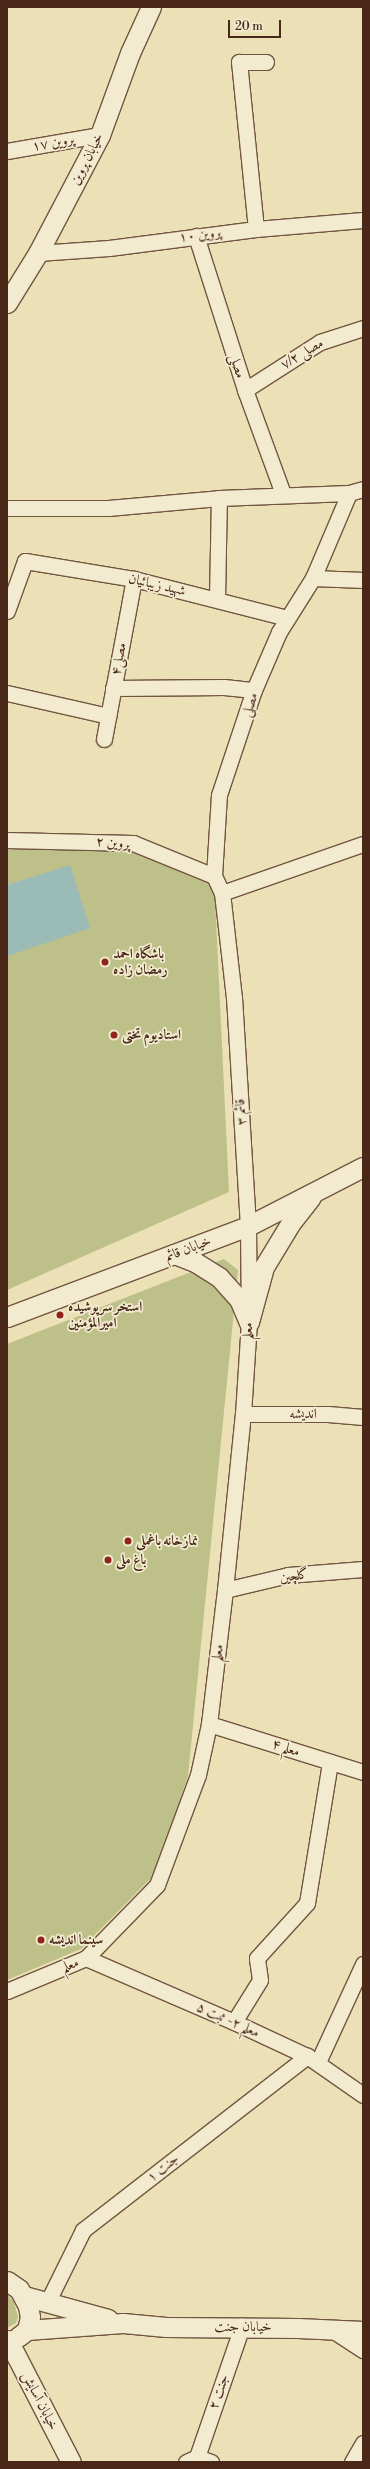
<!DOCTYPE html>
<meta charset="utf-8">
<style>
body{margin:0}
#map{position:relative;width:370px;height:2469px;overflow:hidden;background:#ece0b7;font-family:"Libre Bodoni",Amiri,serif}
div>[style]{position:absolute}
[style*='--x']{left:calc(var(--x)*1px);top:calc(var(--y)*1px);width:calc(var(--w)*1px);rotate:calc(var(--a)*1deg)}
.green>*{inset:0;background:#bec089}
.water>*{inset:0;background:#9abbb6}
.roads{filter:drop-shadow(1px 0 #725540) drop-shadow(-1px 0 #725540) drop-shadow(0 1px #725540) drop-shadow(0 -1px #725540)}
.minor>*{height:15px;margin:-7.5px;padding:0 7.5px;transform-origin:7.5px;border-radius:7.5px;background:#f3ebd0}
.tertiary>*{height:19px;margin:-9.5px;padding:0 9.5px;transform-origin:9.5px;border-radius:9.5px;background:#f3ebd0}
.dots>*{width:11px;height:11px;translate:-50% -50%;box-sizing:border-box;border:2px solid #f3ebd0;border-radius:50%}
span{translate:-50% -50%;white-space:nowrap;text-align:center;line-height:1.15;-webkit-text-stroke:3.5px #f3ebd0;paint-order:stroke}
.street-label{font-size:14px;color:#492719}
.poi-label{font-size:14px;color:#492719;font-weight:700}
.left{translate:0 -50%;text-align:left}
.frame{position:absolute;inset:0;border:8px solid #492719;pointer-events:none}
.scale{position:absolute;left:228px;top:20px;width:53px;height:18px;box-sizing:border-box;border:2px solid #492719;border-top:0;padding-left:5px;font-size:12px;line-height:14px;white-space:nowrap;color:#492719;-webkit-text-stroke:3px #f3ebd0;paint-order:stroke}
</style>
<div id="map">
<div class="green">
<i style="clip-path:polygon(7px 843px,122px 845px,214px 877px,229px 1192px,7px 1290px)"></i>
<i style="clip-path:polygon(224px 1259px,238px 1270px,188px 1776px,156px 1873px,81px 1949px,7px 1980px,7px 1344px)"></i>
<i style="clip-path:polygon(7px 2294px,14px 2302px,18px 2317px,16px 2323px,7px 2328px)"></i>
</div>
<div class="water">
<i style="clip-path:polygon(70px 865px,90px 928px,7px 956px,7px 885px)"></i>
</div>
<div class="roads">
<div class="minor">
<i style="--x:7;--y:151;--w:94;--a:-9.8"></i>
<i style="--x:256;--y:229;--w:168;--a:-95.8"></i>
<i style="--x:239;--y:62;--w:27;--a:0"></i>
<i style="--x:196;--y:236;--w:162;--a:72.3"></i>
<i style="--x:245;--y:390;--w:111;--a:69.9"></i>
<i style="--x:38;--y:253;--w:71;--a:-4"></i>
<i style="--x:109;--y:248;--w:148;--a:-7.4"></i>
<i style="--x:256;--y:229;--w:107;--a:-4.8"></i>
<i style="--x:245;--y:390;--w:89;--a:-32.6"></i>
<i style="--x:320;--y:342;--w:45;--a:-18"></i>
<i style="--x:7;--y:508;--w:101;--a:0"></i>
<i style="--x:108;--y:508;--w:111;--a:-5.1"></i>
<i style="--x:219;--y:498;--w:130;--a:-2.2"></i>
<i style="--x:349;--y:493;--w:15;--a:-16"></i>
<i style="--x:313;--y:578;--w:50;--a:2.3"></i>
<i style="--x:217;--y:599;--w:101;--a:-88.9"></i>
<i style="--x:7;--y:611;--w:53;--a:-70.2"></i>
<i style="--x:25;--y:561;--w:110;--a:9.4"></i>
<i style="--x:134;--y:579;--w:158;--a:14.3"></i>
<i style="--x:113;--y:688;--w:111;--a:-0.5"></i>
<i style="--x:224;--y:687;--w:30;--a:6"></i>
<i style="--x:7;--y:693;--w:104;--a:12.8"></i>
<i style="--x:104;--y:739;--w:163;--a:-79.4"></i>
<i style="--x:7;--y:840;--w:126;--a:1.4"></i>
<i style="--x:133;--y:843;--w:87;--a:22.2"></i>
<i style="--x:222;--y:893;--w:149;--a:-19.2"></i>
<i style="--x:243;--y:1414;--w:85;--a:0"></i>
<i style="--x:328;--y:1414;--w:35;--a:5"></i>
<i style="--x:225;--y:1590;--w:65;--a:-13.4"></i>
<i style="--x:288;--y:1575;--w:75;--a:-4.6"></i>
<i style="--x:209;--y:1724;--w:161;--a:17.3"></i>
<i style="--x:86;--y:1958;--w:161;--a:23.4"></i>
<i style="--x:234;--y:2022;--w:81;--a:25"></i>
<i style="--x:307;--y:2056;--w:68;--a:34.9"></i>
<i style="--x:7;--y:1991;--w:86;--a:-22.7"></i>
<i style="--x:86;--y:1958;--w:102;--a:-45.8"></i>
<i style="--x:157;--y:1885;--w:117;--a:-69.6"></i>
<i style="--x:198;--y:1775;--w:52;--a:-77.8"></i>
<i style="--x:209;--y:1724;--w:135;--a:-83.2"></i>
<i style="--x:225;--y:1590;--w:177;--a:-84.2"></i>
<i style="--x:243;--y:1414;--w:92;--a:-86.3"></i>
<i style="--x:249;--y:1322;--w:96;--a:-90.6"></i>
<i style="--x:248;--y:1226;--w:228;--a:-93.5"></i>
<i style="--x:234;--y:998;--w:106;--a:-96.5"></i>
<i style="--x:222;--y:893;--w:19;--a:-115"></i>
<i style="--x:214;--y:876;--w:81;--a:-86.5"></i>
<i style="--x:219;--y:795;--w:111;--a:-71.6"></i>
<i style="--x:254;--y:690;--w:63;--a:-66.7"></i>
<i style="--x:279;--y:632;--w:64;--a:-57.8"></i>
<i style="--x:313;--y:578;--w:92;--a:-67"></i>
<i style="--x:234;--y:2022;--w:49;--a:-58.2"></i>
<i style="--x:260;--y:1980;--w:22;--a:-98"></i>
<i style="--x:257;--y:1958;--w:74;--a:-47.7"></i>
<i style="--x:307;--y:1903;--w:143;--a:-80.7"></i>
<i style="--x:318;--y:2062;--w:108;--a:-65.3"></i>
<i style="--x:47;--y:2303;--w:81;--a:-63.7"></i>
<i style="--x:83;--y:2230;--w:284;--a:-37.8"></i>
<i style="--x:332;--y:2330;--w:37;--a:33"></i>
<i style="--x:197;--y:2457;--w:139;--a:-71"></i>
<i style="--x:186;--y:2462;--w:12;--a:-24"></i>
<i style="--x:197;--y:2457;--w:15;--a:20"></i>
<i style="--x:352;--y:2462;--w:22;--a:-60"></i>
</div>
<div class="tertiary">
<i style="--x:7;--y:303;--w:59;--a:-58.2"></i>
<i style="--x:38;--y:253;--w:133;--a:-62.3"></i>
<i style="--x:100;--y:135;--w:87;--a:-69.9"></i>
<i style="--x:130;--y:53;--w:51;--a:-65.5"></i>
<i style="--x:174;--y:1254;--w:22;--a:21"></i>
<i style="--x:195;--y:1262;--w:28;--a:32"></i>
<i style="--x:219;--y:1277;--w:30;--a:48"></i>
<i style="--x:239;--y:1299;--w:25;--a:67"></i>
<i style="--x:7;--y:1317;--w:258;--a:-20.7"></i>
<i style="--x:248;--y:1226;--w:129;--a:-27.2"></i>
<i style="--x:249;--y:1322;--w:57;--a:-74.7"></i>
<i style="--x:264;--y:1267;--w:50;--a:-58.8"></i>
<i style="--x:290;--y:1224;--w:34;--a:-52"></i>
<i style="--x:7;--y:2281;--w:14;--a:34"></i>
<i style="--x:19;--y:2289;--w:19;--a:62"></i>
<i style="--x:28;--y:2306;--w:11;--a:80"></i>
<i style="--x:30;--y:2317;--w:13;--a:103"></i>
<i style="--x:27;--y:2330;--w:11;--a:142"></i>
<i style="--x:24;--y:2296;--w:87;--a:15.3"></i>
<i style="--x:27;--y:2330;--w:96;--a:-4.2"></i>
<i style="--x:123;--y:2323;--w:43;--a:5.3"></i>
<i style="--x:166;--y:2327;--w:132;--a:0.4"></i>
<i style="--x:298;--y:2328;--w:65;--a:2.6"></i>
<i style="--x:7;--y:2342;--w:2;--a:-63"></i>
<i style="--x:8;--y:2340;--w:137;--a:62.7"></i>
</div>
</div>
<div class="dots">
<i style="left:105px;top:962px;background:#8f2418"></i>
<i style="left:114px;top:1035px;background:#8f2418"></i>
<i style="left:60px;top:1315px;background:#8f2418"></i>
<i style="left:128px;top:1541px;background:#8f2418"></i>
<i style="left:108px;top:1560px;background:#8f2418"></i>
<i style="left:41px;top:1940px;background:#8f2418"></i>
</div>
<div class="street-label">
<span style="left:53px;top:143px;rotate:-10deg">پروین ۱۷</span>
<span style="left:87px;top:159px;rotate:-63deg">خیابان پروین</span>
<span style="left:200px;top:235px;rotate:-7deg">پروین ۱۰</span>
<span style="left:302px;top:354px;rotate:-31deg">مصلی ۷/۲</span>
<span style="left:237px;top:366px;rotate:72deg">مصلی</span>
<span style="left:157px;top:585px;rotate:13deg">شهید زیبائیان</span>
<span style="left:119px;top:659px;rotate:-79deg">مصلی۴</span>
<span style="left:250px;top:705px;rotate:-72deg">مصلی</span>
<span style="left:113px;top:843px;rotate:5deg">پروین ۲</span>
<span style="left:241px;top:1112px;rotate:-94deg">قائم ۳</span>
<span style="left:188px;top:1249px;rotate:-21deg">خیابان قائم</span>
<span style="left:248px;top:1331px;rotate:-87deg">معلم</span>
<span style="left:303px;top:1414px">اندیشه</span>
<span style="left:294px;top:1576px;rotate:-8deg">گلچین</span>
<span style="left:218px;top:1653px;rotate:-83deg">معلم</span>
<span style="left:286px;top:1748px;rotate:18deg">معلم ۴</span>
<span style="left:70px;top:1965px;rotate:-22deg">معلم</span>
<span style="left:228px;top:2020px;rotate:24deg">معلم ۲- ثبت ۵</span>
<span style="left:163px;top:2168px;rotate:-38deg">جنت ۱</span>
<span style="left:243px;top:2327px">خیابان جنت</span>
<span style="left:219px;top:2392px;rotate:-71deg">جنت ۲</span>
<span style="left:40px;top:2401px;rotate:63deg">خیابان آسایش</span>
</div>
<div class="poi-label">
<span class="left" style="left:113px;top:962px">باشگاه احمد<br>رمضان زاده</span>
<span class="left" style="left:122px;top:1035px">استادیوم تختی</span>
<span class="left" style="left:68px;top:1315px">استخر سرپوشیده<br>امیرالمؤمنین</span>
<span class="left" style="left:136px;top:1541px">نمازخانه باغملی</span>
<span class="left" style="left:116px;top:1560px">باغ ملی</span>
<span class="left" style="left:49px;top:1940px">سینما اندیشه</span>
</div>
<div class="frame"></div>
<div class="scale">20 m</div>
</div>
